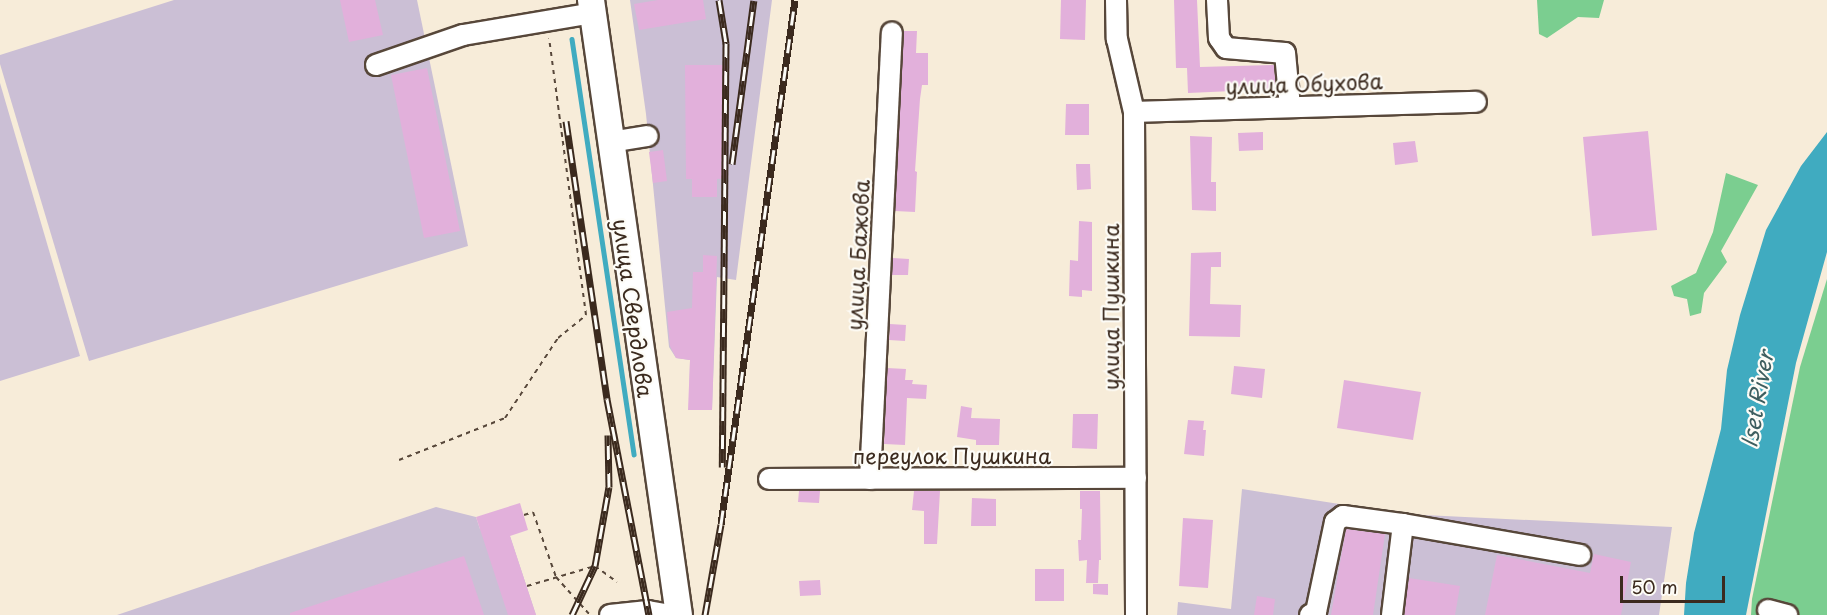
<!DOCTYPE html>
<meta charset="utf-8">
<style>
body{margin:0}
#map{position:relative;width:1827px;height:615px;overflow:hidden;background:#f7ecd9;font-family:"Playpen Sans",sans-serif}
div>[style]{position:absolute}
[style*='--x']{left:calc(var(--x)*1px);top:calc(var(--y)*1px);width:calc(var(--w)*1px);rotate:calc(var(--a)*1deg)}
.industrial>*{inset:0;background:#cbbfd5}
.green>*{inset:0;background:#7bce90}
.water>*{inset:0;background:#40abc0}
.stream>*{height:4.5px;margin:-2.25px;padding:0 2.25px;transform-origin:2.25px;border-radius:2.25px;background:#40abc0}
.building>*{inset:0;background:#e2b0db}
.path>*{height:2px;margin-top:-1px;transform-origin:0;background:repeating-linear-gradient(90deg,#57473a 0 4.5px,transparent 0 9px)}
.roads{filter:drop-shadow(2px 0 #57473a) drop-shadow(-2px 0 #57473a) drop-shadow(0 2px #57473a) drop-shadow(0 -2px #57473a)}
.minor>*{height:20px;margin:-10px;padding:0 10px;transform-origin:10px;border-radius:10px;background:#fff}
.major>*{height:26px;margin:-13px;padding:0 13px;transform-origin:13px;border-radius:13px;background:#fff}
.rail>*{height:7px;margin-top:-3.5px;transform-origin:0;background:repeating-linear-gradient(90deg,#fdfcf7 0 14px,#3b2a1e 0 28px);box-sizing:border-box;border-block:2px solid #3b2a1e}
span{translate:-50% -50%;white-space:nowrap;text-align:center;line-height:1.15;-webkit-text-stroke:4.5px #fdfcf7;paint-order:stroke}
.street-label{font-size:21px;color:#3b2a1e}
.water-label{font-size:22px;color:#3d5e5f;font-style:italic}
.scale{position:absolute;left:1620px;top:576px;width:105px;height:27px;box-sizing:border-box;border:3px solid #3b2a1e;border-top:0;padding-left:8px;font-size:18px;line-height:21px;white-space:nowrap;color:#3b2a1e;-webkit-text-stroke:4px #fdfcf7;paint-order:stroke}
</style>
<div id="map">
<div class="industrial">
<i style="clip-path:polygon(174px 0,417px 0,468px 246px,89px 361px,0 64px,0 55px)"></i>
<i style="clip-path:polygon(630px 0,772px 0,736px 280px,717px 277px,712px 410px,689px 410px,690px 360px,676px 358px,669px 347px,646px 114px)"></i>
<i style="clip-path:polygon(0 83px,80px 356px,0 381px)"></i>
<i style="clip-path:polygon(1242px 489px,1404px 514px,1672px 527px,1659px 615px,1177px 615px,1178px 602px,1231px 609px)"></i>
<i style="clip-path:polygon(436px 507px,476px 517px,480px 529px,505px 521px,536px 615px,117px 615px)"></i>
</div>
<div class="green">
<i style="clip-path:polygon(1537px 0,1604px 0,1599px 18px,1578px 17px,1547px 38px,1539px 34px)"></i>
<i style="clip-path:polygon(1726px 173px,1758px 185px,1721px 251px,1727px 262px,1704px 293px,1701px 313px,1690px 316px,1687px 299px,1674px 296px,1671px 286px,1696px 273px,1713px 232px)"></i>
<i style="clip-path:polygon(1827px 279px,1827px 615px,1751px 615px,1752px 599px,1800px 367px)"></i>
</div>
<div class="water">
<i style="clip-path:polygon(1827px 132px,1827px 252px,1796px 363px,1746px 615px,1684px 615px,1686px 583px,1694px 533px,1721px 429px,1727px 370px,1740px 315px,1766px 230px,1801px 166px)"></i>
</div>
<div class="stream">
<i style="--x:572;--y:39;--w:420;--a:81.5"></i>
</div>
<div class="building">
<i style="clip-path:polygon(340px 0,375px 0,383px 35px,349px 42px)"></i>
<i style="clip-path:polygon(658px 0,703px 0,706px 19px,639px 30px,634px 4px)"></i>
<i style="clip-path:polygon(1061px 0,1086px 0,1085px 40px,1060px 39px)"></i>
<i style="clip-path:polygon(1174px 0,1197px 0,1200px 67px,1274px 65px,1276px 89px,1188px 93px,1187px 68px,1176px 68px)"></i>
<i style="clip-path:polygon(903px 31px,917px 31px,916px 53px,928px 53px,928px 85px,922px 85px,920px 99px,915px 171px,917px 172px,915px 212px,895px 211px)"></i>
<i style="clip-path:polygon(685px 65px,726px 65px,727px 178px,717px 179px,717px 197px,692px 197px,692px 179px,686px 179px)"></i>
<i style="clip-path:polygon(427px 68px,460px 231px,424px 238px,391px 75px)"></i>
<i style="clip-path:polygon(1066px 104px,1089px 104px,1089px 135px,1065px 135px)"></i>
<i style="clip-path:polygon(1648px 131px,1657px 230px,1592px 236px,1583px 137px)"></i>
<i style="clip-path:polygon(1263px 132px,1263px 150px,1239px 151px,1238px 133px)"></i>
<i style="clip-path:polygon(1190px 136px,1212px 137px,1211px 182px,1216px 182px,1216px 211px,1192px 210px)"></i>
<i style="clip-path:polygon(1415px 141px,1418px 162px,1395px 165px,1393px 143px)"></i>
<i style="clip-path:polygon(663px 150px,667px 181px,653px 183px,649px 152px)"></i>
<i style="clip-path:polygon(1076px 164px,1090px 164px,1091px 189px,1077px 190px)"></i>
<i style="clip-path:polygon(1079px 221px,1092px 222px,1092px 291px,1082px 290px,1082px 297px,1069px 296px,1070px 260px,1078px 261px)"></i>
<i style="clip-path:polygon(1221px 252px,1221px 267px,1211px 267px,1210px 304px,1241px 305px,1240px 337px,1189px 336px,1191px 253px)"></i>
<i style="clip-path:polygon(703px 255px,717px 256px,712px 410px,688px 410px,690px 360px,676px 358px,670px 346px,667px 312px,692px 308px,693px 272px,703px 272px)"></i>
<i style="clip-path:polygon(893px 258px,909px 259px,908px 275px,892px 275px)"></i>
<i style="clip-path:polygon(890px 324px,906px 325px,905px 341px,889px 340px)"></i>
<i style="clip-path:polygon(1234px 366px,1265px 369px,1262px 398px,1231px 394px)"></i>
<i style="clip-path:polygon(887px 368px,906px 369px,905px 380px,913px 380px,912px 384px,927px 385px,926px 399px,907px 398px,905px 445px,884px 444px)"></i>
<i style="clip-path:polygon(1344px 380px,1421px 392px,1413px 440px,1337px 428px)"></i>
<i style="clip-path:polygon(961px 406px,972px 408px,971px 418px,1000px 419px,999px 445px,976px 445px,976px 440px,957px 437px)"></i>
<i style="clip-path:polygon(1073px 414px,1098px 414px,1097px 449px,1072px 448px)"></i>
<i style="clip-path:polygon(1188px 420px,1204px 421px,1203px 430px,1206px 430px,1204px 456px,1184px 454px)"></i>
<i style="clip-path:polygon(799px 491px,820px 491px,819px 503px,798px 502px)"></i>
<i style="clip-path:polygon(914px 491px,940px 491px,937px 544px,924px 544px,924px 511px,912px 510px)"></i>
<i style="clip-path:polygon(1080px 491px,1100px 491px,1101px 560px,1099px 560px,1098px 583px,1086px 583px,1087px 560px,1079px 561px,1078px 540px,1081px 540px,1082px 509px,1080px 509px)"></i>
<i style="clip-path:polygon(972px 498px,996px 499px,996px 526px,971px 526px)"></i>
<i style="clip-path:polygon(520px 503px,528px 530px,510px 536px,536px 615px,508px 615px,476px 517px)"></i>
<i style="clip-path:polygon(1183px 518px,1213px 520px,1208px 588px,1179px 586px)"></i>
<i style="clip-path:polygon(1346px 529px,1385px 534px,1373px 615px,1331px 615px)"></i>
<i style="clip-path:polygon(1594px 554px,1631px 562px,1621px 615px,1485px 615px,1497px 555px,1590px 573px)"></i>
<i style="clip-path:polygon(464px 556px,484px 615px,290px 615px,290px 613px)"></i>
<i style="clip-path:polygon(1035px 569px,1064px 569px,1064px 601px,1035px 601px)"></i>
<i style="clip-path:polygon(1409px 578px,1460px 586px,1455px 615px,1404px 615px)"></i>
<i style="clip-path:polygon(820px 580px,821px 595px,800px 596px,799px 581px)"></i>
<i style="clip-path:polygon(1093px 584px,1108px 584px,1108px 595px,1093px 594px)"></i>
<i style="clip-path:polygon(1257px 596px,1275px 599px,1273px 615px,1254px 615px)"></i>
</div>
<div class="path">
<i style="--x:399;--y:460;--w:114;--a:-21.6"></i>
<i style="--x:505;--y:418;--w:96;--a:-56.5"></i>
<i style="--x:558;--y:338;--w:36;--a:-39"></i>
<i style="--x:586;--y:315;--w:279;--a:-97.6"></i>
<i style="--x:524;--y:515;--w:9;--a:-18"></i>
<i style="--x:533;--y:512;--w:69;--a:70.5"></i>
<i style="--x:556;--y:577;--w:51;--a:48.2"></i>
<i style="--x:527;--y:586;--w:71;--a:-16.4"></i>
<i style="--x:595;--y:566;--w:27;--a:36"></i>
</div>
<div class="roads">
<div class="minor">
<i style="--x:1116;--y:0;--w:39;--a:89"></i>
<i style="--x:1117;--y:39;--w:75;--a:76.9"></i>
<i style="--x:1134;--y:112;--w:503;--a:89.77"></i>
<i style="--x:1217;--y:0;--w:38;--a:87"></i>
<i style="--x:1219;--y:38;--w:12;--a:55"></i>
<i style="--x:1226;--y:48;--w:59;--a:4.8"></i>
<i style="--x:1285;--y:53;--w:54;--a:84.7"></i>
<i style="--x:376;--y:65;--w:92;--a:-19"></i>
<i style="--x:463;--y:35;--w:132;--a:-9.6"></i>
<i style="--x:1134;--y:112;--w:342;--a:-1.7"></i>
<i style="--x:610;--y:142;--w:38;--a:-9"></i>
<i style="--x:769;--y:479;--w:367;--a:-0.2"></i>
<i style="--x:870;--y:479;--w:447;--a:-87.2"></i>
<i style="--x:1403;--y:524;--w:180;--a:9.9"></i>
<i style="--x:1768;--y:610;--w:20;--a:15"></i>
<i style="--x:610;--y:615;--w:38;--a:-6"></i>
<i style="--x:648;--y:611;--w:23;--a:10"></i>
<i style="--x:1310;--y:615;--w:7;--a:-27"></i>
<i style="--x:1316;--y:612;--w:92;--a:-78.1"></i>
<i style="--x:1335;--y:522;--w:10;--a:-37"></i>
<i style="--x:1343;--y:516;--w:61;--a:7.6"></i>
<i style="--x:1403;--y:524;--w:92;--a:96.9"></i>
</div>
<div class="major">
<i style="--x:591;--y:0;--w:621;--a:81.86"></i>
</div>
</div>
<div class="rail">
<i style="--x:719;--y:0;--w:44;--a:80.8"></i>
<i style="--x:726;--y:43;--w:424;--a:90.5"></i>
<i style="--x:566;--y:121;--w:281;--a:81.6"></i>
<i style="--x:607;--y:399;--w:220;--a:79"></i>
<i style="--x:732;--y:164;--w:165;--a:-82.4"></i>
<i style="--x:572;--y:615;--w:54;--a:-64.9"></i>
<i style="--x:595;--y:566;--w:80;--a:-80"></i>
<i style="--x:609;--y:487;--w:52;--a:-91.1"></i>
<i style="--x:705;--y:615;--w:92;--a:-80"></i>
<i style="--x:721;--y:524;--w:529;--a:-81.96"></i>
</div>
<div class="street-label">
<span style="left:1304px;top:83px;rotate:-2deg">улица Обухова</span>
<span style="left:857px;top:255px;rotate:-87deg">улица Бажова</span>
<span style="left:1110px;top:307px;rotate:-90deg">улица Пушкина</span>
<span style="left:634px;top:308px;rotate:82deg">улица Свердлова</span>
<span style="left:952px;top:455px">переулок Пушкина</span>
</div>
<div class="water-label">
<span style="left:1756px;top:399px;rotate:-80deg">Iset River</span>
</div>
<div class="scale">50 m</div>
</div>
